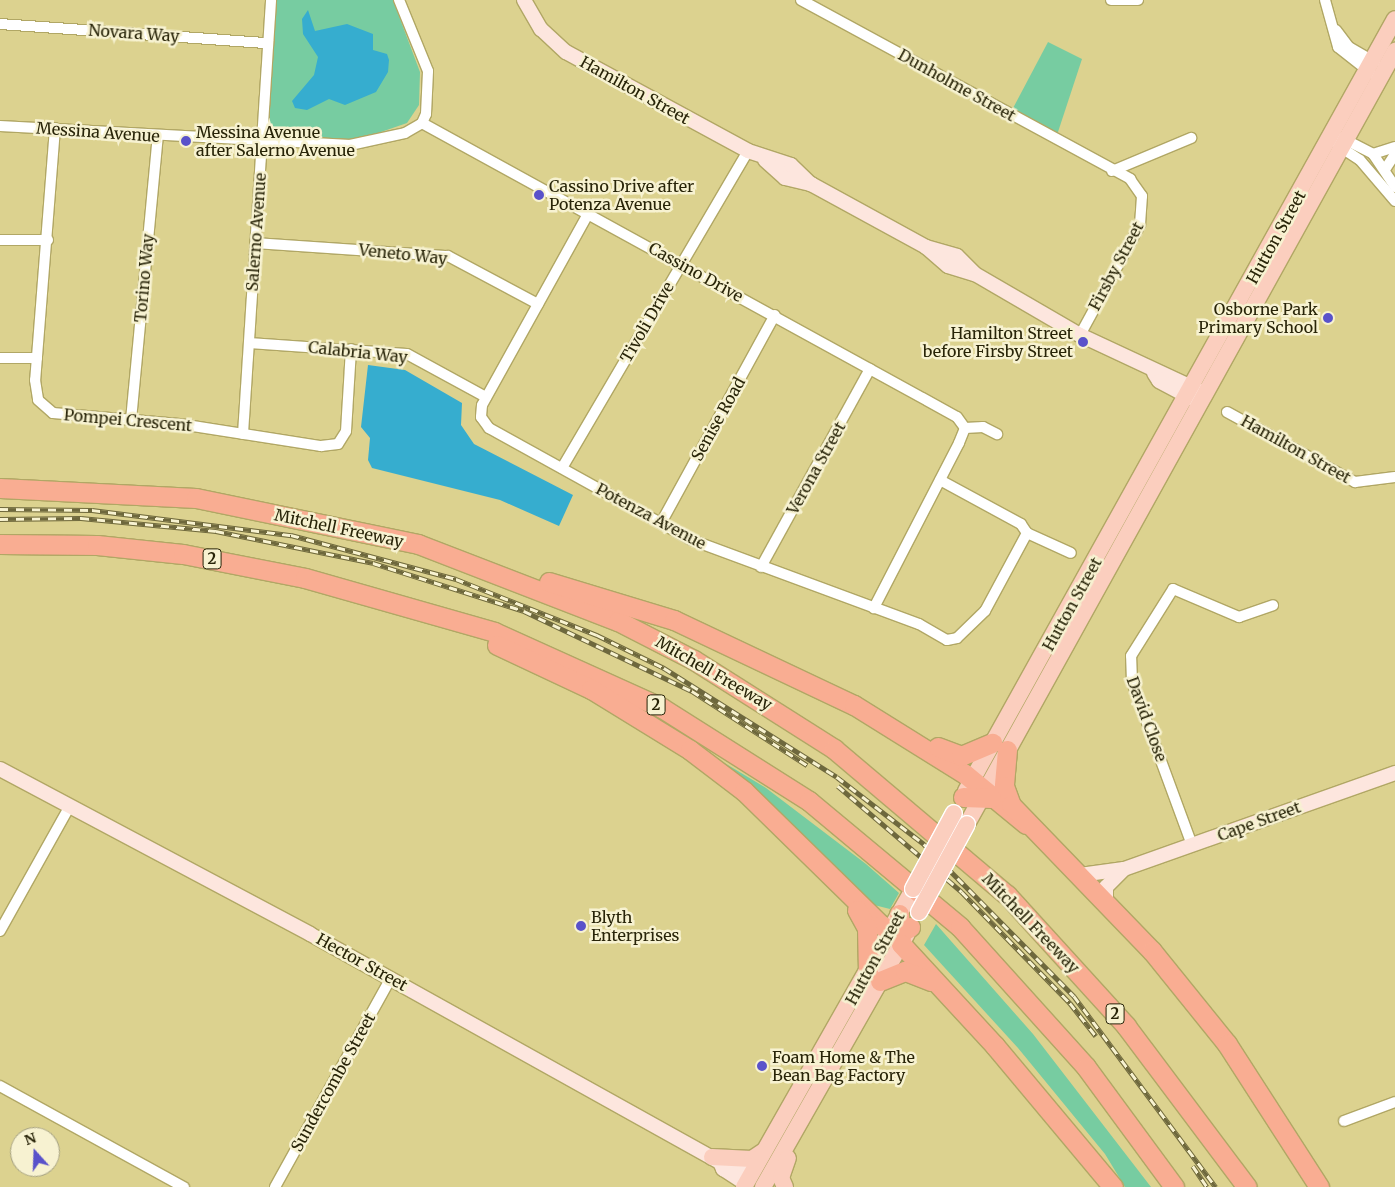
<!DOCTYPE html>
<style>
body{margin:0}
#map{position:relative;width:1395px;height:1187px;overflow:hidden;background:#dcd28f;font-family:Merriweather,serif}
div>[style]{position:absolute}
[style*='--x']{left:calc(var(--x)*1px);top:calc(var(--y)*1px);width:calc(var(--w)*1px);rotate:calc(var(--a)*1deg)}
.green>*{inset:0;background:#77cca1}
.water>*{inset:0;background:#36adcf}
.roads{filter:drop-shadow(1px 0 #b1a765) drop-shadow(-1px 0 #b1a765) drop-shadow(0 1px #b1a765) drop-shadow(0 -1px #b1a765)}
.street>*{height:10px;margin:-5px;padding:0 5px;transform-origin:5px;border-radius:5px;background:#fff}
.secondary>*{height:14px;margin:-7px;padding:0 7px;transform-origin:7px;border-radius:7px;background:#fde6de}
.primary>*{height:16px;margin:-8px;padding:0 8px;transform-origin:8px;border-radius:8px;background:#fbcebe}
.highway>*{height:19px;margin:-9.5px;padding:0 9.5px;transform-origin:9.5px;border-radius:9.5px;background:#f9ad92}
.rail>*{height:4.5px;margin-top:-2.25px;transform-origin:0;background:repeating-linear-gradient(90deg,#f7f2d1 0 8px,#6e683d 0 16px);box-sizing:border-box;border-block:1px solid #6e683d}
.bridges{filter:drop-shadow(1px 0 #fff) drop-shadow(-1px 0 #fff) drop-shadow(0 1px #fff) drop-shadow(0 -1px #fff)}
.primary-bridge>*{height:16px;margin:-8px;padding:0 8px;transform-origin:8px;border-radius:8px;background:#fbcebe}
.dots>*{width:14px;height:14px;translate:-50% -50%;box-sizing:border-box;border:2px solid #f7f2d1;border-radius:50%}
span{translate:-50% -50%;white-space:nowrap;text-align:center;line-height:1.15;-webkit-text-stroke:5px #f7f2d1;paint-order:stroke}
.shield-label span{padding:1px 4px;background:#f7f2d1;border:1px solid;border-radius:4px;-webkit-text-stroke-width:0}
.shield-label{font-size:15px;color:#282408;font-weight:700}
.street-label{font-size:16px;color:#282408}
.poi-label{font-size:16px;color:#282408}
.left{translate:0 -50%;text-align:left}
.right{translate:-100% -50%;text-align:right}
.north{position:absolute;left:10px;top:1127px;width:50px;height:50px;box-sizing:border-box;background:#f7f2d1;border:1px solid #a4a081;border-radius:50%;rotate:340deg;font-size:14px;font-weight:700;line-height:20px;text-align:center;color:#282408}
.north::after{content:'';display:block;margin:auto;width:18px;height:22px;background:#5952ca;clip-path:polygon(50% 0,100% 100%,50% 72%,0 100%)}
</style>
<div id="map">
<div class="green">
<i style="clip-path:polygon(272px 0,393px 0,420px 72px,419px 105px,407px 123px,355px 141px,263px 137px)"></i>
<i style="clip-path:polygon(1048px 42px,1082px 59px,1057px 135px,1012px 110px)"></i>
<i style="clip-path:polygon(703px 750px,766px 788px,866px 864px,899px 893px,890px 909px,874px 905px,760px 795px)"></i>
<i style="clip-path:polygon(936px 924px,1033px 1034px,1151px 1187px,1125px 1187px,1105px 1154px,1018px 1048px,924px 945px)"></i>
</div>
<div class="water">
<i style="clip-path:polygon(308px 10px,315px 31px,347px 24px,373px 34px,373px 50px,387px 54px,389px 60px,388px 72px,376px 92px,345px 105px,329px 99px,307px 110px,295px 108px,292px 101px,314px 75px,318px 57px,303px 34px,302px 19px)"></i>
<i style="clip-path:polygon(368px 365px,405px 370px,462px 403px,461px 425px,474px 444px,573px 495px,559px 526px,500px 500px,372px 468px,368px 460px,370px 438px,361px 427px)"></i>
</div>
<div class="roads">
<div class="street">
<i style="--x:801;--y:0;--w:375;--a:28.5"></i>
<i style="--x:1130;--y:179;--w:21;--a:55"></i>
<i style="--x:1142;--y:196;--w:29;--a:94"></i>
<i style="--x:1140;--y:225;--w:125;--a:118.6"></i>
<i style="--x:1111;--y:0;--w:27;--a:0"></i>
<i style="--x:1325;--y:0;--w:49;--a:74.5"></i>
<i style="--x:1338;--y:47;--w:42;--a:38.2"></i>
<i style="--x:0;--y:24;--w:269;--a:4.1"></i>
<i style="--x:1336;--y:30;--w:21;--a:53"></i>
<i style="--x:1349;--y:47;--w:30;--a:30"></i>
<i style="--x:422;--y:123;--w:610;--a:28.79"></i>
<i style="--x:957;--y:417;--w:14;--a:54"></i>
<i style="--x:965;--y:428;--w:16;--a:112"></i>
<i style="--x:959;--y:443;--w:186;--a:117.3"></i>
<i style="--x:0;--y:126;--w:351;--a:3.1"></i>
<i style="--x:350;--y:145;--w:56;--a:-12.3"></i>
<i style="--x:405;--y:133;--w:20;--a:-30"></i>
<i style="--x:422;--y:123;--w:10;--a:-66"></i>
<i style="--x:426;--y:114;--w:43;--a:-87.3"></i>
<i style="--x:428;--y:71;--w:77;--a:-112.2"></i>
<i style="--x:55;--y:128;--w:253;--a:94.5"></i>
<i style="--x:35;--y:380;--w:20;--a:81"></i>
<i style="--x:38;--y:400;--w:20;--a:41"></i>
<i style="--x:53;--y:413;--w:127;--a:5"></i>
<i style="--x:180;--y:424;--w:143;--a:8.9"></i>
<i style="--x:321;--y:446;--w:17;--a:-7"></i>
<i style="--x:338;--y:444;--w:15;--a:-58"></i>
<i style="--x:346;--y:431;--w:82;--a:-86.5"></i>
<i style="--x:1342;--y:138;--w:35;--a:27"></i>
<i style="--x:1373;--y:154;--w:40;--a:56"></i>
<i style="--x:1337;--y:145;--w:27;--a:33"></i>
<i style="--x:1360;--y:160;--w:54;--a:49.5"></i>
<i style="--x:1373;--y:154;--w:23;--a:-18"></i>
<i style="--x:1386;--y:168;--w:17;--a:-57"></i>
<i style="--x:1112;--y:171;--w:86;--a:-22.7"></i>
<i style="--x:588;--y:214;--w:218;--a:119"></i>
<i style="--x:482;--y:405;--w:12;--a:95"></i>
<i style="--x:481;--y:417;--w:14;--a:54"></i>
<i style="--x:489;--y:428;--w:229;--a:29"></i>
<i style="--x:689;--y:539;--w:245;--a:20.3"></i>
<i style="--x:919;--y:624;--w:32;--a:30"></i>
<i style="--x:947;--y:640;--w:10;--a:-11"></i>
<i style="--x:957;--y:638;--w:39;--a:-44"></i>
<i style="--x:985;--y:611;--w:89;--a:-61.7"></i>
<i style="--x:1027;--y:533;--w:11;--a:-124"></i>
<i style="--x:1021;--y:524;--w:92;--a:-151.5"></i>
<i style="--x:0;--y:240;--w:48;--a:0"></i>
<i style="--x:256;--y:243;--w:192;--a:3.9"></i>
<i style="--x:448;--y:256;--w:102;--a:28.1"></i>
<i style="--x:249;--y:343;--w:158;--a:4"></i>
<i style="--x:407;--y:354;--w:90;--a:28.6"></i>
<i style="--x:0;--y:358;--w:37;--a:0"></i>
<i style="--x:1227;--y:412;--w:146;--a:28.7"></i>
<i style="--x:1355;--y:482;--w:40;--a:-7.1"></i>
<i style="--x:131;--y:420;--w:285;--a:-84.6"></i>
<i style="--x:965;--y:428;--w:18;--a:-3"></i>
<i style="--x:983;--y:427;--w:16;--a:27"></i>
<i style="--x:243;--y:434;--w:435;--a:-86.3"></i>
<i style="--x:562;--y:468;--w:368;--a:-59.6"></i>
<i style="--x:661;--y:523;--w:237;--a:-61.3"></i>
<i style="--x:1027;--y:533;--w:48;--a:24.4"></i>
<i style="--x:761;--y:567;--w:226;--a:-61.2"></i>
<i style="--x:1192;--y:845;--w:174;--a:-110.2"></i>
<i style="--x:1132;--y:682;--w:26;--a:-92"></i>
<i style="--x:1131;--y:656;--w:79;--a:-57.9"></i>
<i style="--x:1173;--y:589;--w:72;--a:23"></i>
<i style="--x:1239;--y:617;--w:36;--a:-19"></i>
<i style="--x:0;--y:931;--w:143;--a:-60.8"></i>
<i style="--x:0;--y:1086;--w:210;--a:28.8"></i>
<i style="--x:1344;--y:1121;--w:54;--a:-20.4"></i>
<i style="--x:275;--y:1187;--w:239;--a:-61"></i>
</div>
<div class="secondary">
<i style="--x:524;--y:0;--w:34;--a:60"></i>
<i style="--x:541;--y:29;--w:34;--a:43"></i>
<i style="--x:566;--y:52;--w:207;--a:28.5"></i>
<i style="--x:748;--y:151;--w:45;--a:18"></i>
<i style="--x:791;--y:165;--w:28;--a:44"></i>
<i style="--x:765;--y:160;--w:27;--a:42"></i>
<i style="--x:785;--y:178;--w:27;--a:13"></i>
<i style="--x:811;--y:184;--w:131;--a:28.7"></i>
<i style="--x:926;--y:247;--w:32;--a:16"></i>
<i style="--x:957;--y:256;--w:24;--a:45"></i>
<i style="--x:926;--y:247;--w:29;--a:41"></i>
<i style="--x:948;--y:266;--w:28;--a:17"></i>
<i style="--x:975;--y:274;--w:121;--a:30.2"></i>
<i style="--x:1080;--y:335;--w:132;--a:25"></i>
<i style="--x:1154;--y:373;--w:9;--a:58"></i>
<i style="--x:1159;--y:381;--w:40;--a:28"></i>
<i style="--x:0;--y:769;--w:351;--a:28"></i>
<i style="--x:310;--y:934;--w:469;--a:29.1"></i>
<i style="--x:720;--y:1162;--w:33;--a:21"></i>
<i style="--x:1080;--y:875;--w:44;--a:-7.8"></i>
<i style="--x:1106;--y:902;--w:15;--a:-90"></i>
<i style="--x:1106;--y:887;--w:25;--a:-45"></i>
<i style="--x:1124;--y:869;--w:288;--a:-19.5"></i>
<i style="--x:720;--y:1162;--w:8;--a:67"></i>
<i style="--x:723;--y:1169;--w:27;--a:33"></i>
</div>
<div class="primary">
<i style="--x:966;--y:791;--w:883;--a:-60.94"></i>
<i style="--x:967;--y:824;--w:884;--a:-61.03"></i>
<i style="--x:712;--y:1157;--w:40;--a:2.9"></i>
<i style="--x:752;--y:1159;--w:14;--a:-34"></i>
<i style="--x:744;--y:1187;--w:343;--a:-60.4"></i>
<i style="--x:763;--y:1187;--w:291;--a:-60.4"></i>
<i style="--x:785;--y:1187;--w:10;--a:-114"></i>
<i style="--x:781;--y:1178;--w:21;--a:-71"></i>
</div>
<div class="highway">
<i style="--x:0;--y:488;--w:196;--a:2.9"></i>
<i style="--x:196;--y:498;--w:227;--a:11.7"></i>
<i style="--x:418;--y:544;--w:214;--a:21.1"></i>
<i style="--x:618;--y:621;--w:85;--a:27.2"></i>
<i style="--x:694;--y:660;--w:166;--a:32.4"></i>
<i style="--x:834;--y:749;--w:226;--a:40.2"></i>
<i style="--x:1007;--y:895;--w:177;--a:47.7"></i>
<i style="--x:1126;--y:1026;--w:201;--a:53.1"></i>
<i style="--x:0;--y:544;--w:97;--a:0.6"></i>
<i style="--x:97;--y:545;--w:86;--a:6"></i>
<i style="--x:183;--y:554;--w:124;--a:11.1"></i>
<i style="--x:305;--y:578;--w:197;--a:15.9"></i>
<i style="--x:494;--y:632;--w:184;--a:24.3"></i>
<i style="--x:662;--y:708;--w:174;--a:32.3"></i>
<i style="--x:809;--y:801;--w:197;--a:39.8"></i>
<i style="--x:960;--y:927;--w:188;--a:48"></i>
<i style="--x:1086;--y:1067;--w:149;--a:53.7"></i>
<i style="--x:549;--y:582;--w:131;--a:16.9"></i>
<i style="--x:674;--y:620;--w:199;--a:25.3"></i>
<i style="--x:854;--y:705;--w:131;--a:31.9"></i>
<i style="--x:965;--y:774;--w:79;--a:39.3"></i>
<i style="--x:497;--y:645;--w:104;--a:25.1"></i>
<i style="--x:591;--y:689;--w:116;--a:31.6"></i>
<i style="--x:690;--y:750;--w:68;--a:37.2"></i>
<i style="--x:744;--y:791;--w:192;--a:44.4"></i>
<i style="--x:881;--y:925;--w:19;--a:28"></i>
<i style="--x:898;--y:934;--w:14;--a:-30"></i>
<i style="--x:938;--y:747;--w:25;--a:21"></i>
<i style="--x:961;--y:756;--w:34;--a:-23"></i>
<i style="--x:1007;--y:750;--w:36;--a:95"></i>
<i style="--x:1004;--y:786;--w:20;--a:70"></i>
<i style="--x:1011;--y:805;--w:203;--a:46"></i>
<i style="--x:1152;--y:951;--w:119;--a:51.1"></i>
<i style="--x:1227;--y:1044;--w:170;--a:57.2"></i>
<i style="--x:963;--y:797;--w:28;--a:2"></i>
<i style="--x:857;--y:910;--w:21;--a:61"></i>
<i style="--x:867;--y:928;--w:44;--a:88.7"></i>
<i style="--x:899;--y:914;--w:30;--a:86"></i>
<i style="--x:901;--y:944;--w:139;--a:47.3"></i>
<i style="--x:995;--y:1046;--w:184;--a:50.1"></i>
<i style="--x:880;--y:981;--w:27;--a:-22"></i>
<i style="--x:905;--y:971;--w:28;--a:21"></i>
</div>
</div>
<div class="rail">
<i style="--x:0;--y:509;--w:92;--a:0.6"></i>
<i style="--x:92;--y:510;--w:201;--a:7.2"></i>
<i style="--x:291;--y:535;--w:171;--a:14.9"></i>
<i style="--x:456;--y:579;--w:152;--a:21.7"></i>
<i style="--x:597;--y:635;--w:75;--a:26.2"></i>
<i style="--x:664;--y:668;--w:204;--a:32.2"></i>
<i style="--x:837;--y:777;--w:110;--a:37.6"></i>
<i style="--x:924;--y:844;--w:214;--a:45.4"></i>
<i style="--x:1074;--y:996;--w:238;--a:53.4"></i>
<i style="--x:0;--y:519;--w:81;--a:-0.7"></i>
<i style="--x:81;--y:518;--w:136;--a:5.5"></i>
<i style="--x:216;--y:531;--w:160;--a:11.5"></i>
<i style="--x:373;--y:563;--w:158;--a:17.6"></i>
<i style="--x:524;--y:611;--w:186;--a:25.5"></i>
<i style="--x:692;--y:691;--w:137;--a:32.8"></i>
<i style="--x:838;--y:786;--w:163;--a:40.5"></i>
<i style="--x:962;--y:892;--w:155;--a:45.8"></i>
<i style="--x:1070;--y:1003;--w:42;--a:51.8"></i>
<i style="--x:1193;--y:1166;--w:25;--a:56"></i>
</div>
<div class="bridges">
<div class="primary-bridge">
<i style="--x:913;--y:889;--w:86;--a:-61.7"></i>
<i style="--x:919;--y:912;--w:100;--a:-61.4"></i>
</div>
</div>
<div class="dots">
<i style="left:186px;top:141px;background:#5952ca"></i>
<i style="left:539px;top:195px;background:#5952ca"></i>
<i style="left:1328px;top:318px;background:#5952ca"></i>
<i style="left:1083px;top:342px;background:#5952ca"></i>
<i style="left:581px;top:926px;background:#5952ca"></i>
<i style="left:762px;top:1066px;background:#5952ca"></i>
</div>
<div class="shield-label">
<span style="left:212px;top:559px">2</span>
<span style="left:656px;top:705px">2</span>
<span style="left:1115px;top:1014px">2</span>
</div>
<div class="street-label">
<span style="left:134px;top:33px;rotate:4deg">Novara Way</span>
<span style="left:957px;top:85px;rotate:29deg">Dunholme Street</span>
<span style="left:635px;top:90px;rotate:29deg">Hamilton Street</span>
<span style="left:98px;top:132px;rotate:4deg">Messina Avenue</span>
<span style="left:256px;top:232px;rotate:-86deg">Salerno Avenue</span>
<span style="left:1276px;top:237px;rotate:-61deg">Hutton Street</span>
<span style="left:403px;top:254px;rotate:6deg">Veneto Way</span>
<span style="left:1116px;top:266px;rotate:-62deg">Firsby Street</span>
<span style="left:696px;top:272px;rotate:29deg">Cassino Drive</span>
<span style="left:144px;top:278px;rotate:-85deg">Torino Way</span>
<span style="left:647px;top:322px;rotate:-60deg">Tivoli Drive</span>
<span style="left:358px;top:352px;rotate:6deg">Calabria Way</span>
<span style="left:718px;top:419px;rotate:-61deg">Senise Road</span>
<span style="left:128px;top:420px;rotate:5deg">Pompei Crescent</span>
<span style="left:1296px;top:449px;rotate:29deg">Hamilton Street</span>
<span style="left:816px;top:468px;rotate:-61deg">Verona Street</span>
<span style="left:651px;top:516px;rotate:28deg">Potenza Avenue</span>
<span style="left:339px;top:528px;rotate:12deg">Mitchell Freeway</span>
<span style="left:1072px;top:604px;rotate:-61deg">Hutton Street</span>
<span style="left:714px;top:673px;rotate:30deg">Mitchell Freeway</span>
<span style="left:1147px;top:719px;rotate:70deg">David Close</span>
<span style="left:1259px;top:821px;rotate:-20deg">Cape Street</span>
<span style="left:1031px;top:923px;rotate:46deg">Mitchell Freeway</span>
<span style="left:875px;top:958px;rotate:-61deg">Hutton Street</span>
<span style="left:362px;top:962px;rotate:29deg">Hector Street</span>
<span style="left:333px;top:1082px;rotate:-61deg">Sundercombe Street</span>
</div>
<div class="poi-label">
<span class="left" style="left:196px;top:141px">Messina Avenue<br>after Salerno Avenue</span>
<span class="left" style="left:549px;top:195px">Cassino Drive after<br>Potenza Avenue</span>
<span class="right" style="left:1318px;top:318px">Osborne Park<br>Primary School</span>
<span class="right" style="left:1073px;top:342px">Hamilton Street<br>before Firsby Street</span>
<span class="left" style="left:591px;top:926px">Blyth<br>Enterprises</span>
<span class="left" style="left:772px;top:1066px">Foam Home &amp; The<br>Bean Bag Factory</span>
</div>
<div class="north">N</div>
</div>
